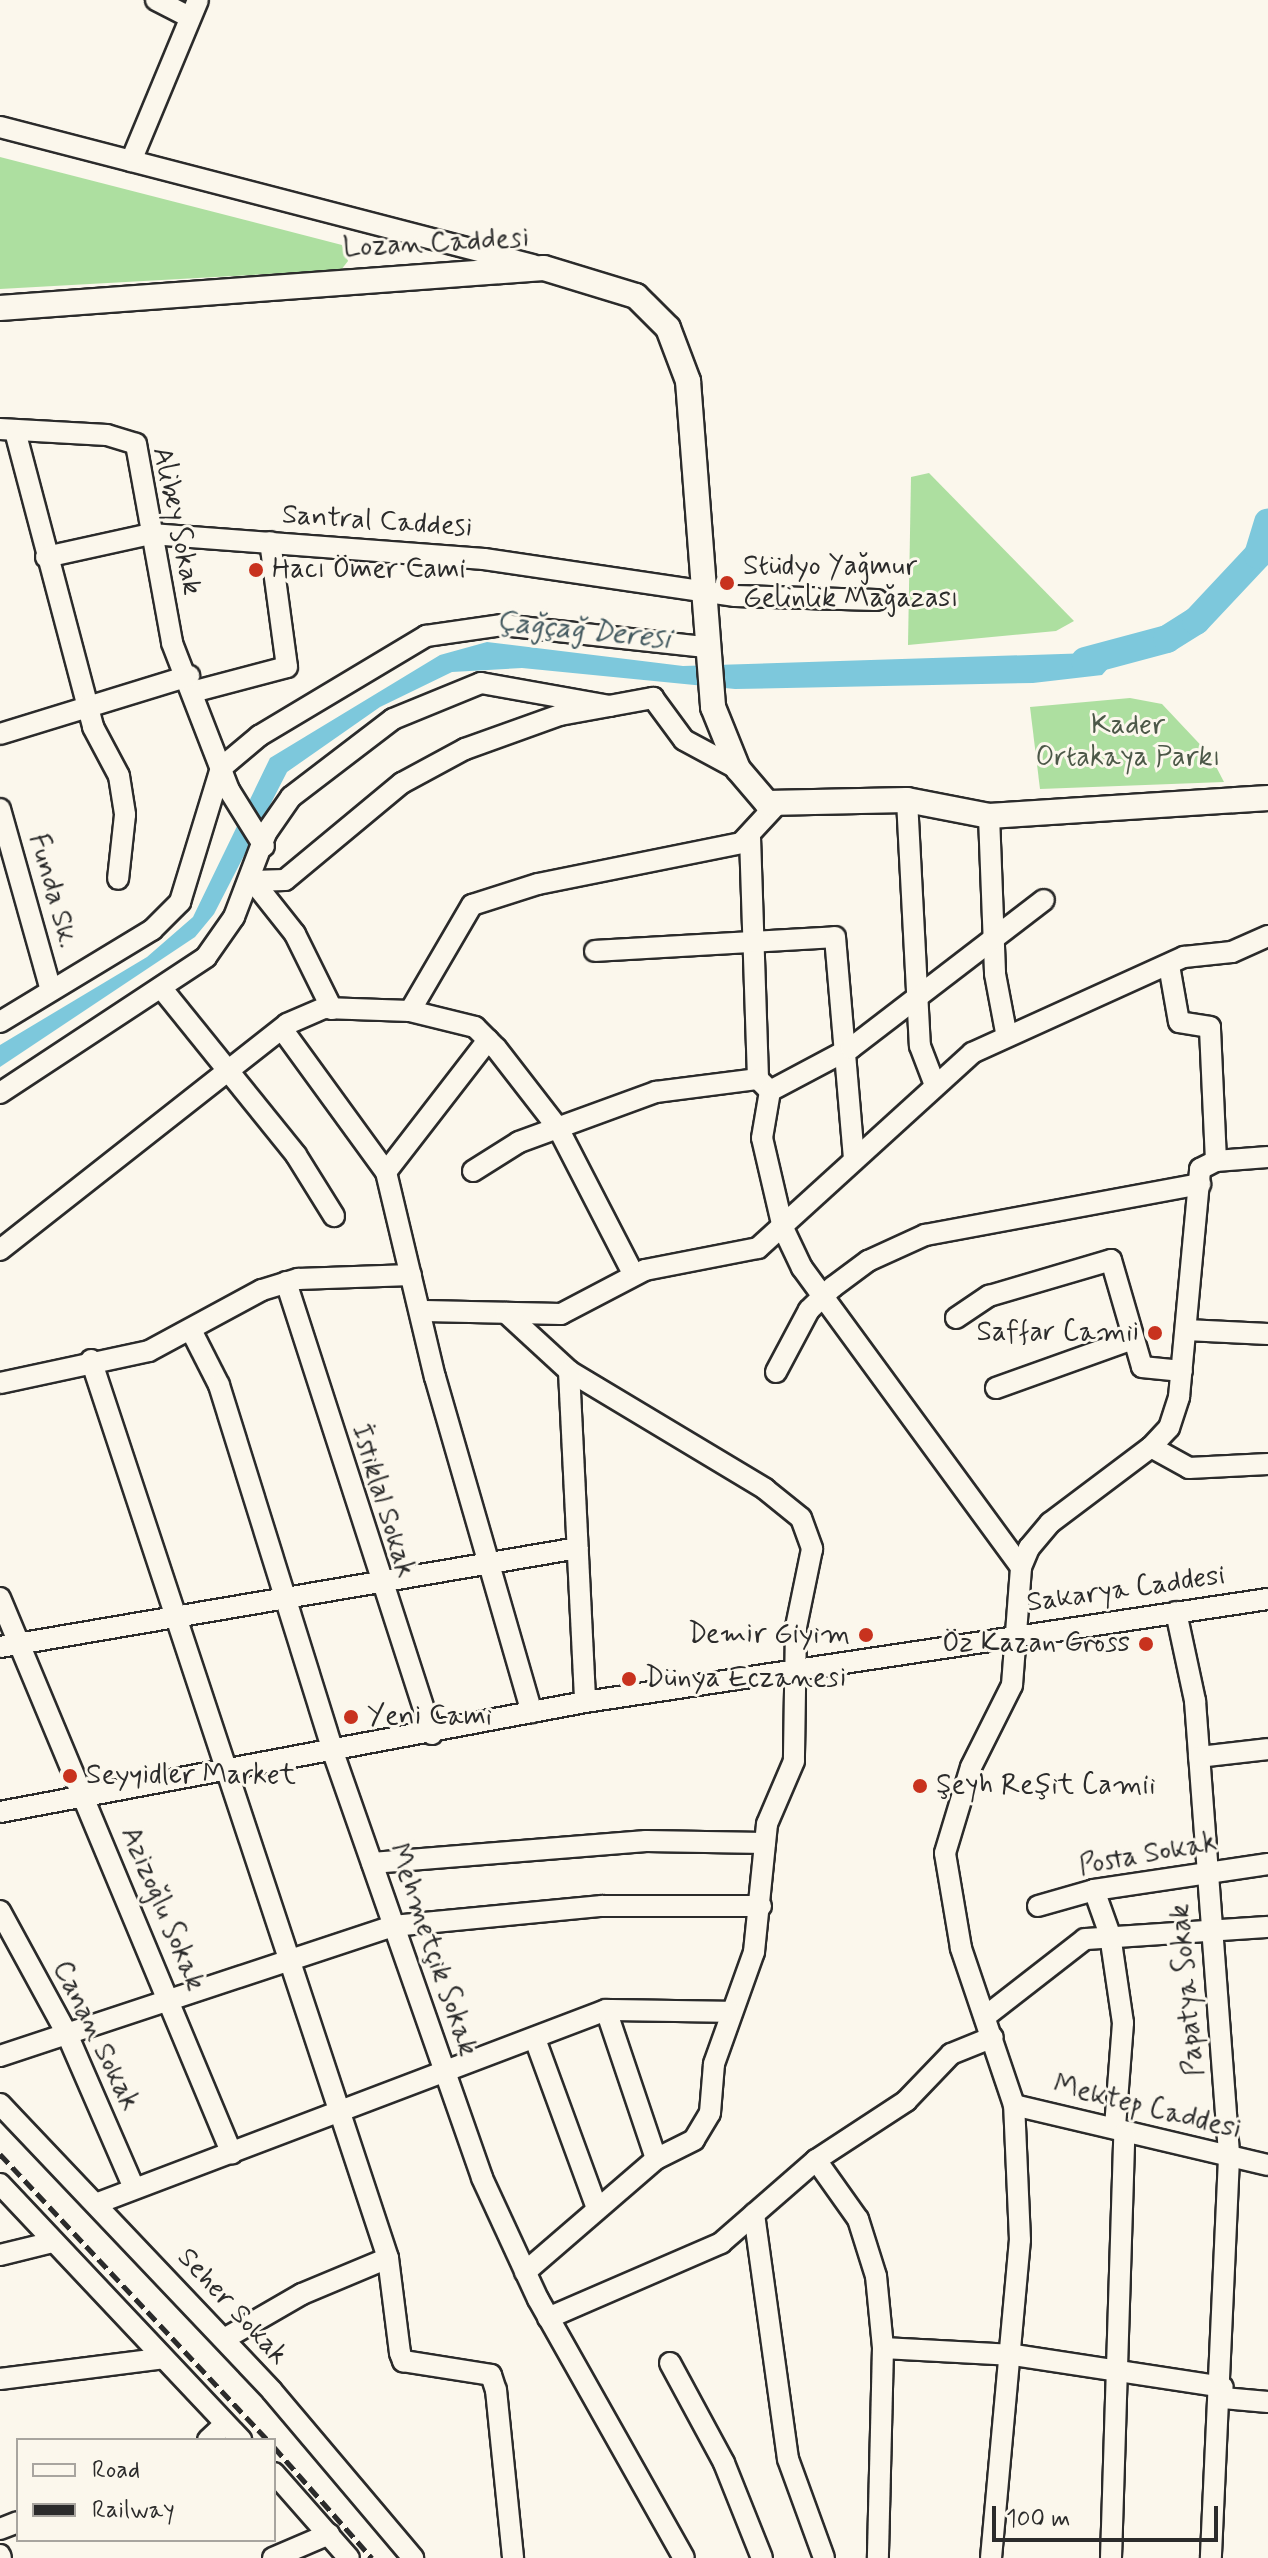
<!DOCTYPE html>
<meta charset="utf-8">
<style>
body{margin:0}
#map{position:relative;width:1268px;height:2558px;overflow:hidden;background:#fbf7ec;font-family:Mynerve,sans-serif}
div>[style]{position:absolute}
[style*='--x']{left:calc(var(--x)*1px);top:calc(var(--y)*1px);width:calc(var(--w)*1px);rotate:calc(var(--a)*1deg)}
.green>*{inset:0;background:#addfa0}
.water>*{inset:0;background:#7dc8dc}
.river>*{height:28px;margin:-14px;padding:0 14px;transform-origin:14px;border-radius:14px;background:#7dc8dc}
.roads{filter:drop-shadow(2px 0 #2b2b2b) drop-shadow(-2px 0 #2b2b2b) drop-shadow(0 2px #2b2b2b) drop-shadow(0 -2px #2b2b2b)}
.minor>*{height:20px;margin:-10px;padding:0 10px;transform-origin:10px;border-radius:10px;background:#fbf7ec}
.major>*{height:24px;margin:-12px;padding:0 12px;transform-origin:12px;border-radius:12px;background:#fbf7ec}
.rail>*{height:5px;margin-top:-2.5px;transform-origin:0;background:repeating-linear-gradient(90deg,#2b2b2b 0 12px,transparent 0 18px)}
.dots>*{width:22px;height:22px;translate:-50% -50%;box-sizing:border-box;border:4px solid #fbf7ec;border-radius:50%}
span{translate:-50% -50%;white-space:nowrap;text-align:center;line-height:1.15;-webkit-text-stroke:6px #fbf7ec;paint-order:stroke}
.street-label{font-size:28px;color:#2b2b2b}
.poi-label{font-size:28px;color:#2b2b2b}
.left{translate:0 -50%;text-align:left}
.right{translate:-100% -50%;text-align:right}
.park-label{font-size:28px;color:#4c5848}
.water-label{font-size:30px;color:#445a60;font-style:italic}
.legend{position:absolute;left:16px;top:2438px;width:260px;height:104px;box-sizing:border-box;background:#fbf7ec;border:2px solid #a8a59f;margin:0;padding:10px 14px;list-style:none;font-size:24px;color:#2b2b2b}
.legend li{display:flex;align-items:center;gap:16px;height:40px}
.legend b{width:40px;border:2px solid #a8a59f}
.scale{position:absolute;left:992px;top:2506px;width:226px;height:36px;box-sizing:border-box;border:4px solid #2b2b2b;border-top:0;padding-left:10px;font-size:24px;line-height:28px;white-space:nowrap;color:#2b2b2b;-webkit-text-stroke:6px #fbf7ec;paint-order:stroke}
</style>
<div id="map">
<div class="green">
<i style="clip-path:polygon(0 157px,342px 245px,348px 261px,341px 270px,0 289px)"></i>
<i style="clip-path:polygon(929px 473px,1074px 621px,1056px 631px,908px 645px,911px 477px)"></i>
<i style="clip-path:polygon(1130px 698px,1162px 704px,1210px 755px,1224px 782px,1040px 789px,1030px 707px)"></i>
</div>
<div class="water">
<i style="clip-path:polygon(487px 642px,683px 666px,1122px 652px,1102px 675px,1033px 683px,735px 689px,522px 668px,452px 672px,380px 707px,287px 772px,214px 914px,195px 937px,0 1067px,0 1045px,147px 957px,193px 917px,270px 758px,440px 655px)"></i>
</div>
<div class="river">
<i style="--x:1085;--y:661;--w:85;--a:-15"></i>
<i style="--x:1167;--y:639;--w:34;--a:-32"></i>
<i style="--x:1196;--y:621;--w:91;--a:-46.8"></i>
<i style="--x:1258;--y:555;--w:34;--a:-73"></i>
</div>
<div class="roads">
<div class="minor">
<i style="--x:156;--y:0;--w:38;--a:27"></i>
<i style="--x:0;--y:127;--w:551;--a:14.52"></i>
<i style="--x:131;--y:161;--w:174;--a:-67.4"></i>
<i style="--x:0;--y:429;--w:107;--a:3.2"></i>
<i style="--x:107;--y:435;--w:30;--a:17"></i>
<i style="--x:136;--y:444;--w:202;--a:79.7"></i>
<i style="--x:172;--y:643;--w:158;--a:68.8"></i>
<i style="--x:229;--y:790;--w:66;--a:58"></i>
<i style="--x:15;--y:431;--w:306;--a:75.2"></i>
<i style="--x:93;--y:727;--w:55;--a:62"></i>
<i style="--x:119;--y:776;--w:39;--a:81"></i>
<i style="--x:125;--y:815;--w:64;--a:96.2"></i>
<i style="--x:46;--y:557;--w:107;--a:-12.4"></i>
<i style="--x:151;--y:534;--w:334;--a:4.3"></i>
<i style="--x:484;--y:559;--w:254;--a:8.4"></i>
<i style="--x:735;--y:596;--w:142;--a:1.6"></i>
<i style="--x:196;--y:691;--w:94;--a:-14.8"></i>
<i style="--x:287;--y:667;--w:126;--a:-97.7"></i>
<i style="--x:0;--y:734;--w:198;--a:-17.1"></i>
<i style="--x:907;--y:800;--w:246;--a:87"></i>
<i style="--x:920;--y:1046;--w:40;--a:69"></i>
<i style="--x:0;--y:809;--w:185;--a:74.3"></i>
<i style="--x:989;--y:816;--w:158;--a:87.8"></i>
<i style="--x:995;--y:974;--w:59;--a:79.3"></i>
<i style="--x:750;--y:837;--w:242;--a:88.1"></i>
<i style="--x:758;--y:1079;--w:14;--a:45"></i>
<i style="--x:595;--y:951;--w:240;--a:-3.3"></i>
<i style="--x:835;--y:937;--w:223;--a:85.1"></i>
<i style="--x:163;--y:990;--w:212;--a:51.1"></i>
<i style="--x:296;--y:1155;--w:72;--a:58.1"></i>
<i style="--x:332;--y:1009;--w:84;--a:-116.3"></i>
<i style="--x:295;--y:934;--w:68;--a:-128.4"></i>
<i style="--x:253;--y:881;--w:32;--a:-2"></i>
<i style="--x:285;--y:880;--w:152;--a:-39.7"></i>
<i style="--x:402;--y:783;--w:72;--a:-28.4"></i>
<i style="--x:465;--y:749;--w:101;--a:-19.7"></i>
<i style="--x:560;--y:715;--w:95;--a:-10.4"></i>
<i style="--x:653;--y:698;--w:52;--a:53.6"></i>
<i style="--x:684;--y:740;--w:61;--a:28.2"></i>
<i style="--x:410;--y:1011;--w:67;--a:13.8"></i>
<i style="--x:475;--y:1027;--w:30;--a:45"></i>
<i style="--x:496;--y:1048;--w:101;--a:52.2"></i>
<i style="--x:558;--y:1128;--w:165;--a:62.7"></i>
<i style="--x:0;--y:1022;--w:178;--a:-31.2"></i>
<i style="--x:152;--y:930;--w:40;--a:-45"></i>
<i style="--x:180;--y:902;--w:140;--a:-73"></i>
<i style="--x:221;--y:768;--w:50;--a:-40.1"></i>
<i style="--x:259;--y:736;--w:195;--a:-30.9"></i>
<i style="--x:426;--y:636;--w:77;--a:-8.2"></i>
<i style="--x:502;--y:625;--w:205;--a:6.2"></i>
<i style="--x:282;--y:1029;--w:177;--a:54"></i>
<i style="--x:386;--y:1172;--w:211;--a:76.6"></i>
<i style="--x:435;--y:1377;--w:349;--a:73.9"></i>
<i style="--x:0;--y:1093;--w:247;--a:-33.4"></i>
<i style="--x:206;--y:957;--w:49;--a:-55"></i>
<i style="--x:234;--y:917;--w:90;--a:-69.1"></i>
<i style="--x:266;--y:833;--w:44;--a:-55.2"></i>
<i style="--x:291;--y:797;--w:128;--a:-37.4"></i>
<i style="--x:393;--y:719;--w:95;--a:-22.2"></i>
<i style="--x:481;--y:683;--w:131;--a:10.1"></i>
<i style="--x:1216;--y:1161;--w:52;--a:-4.4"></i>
<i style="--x:473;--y:1171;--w:54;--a:-32.2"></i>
<i style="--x:519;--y:1142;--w:146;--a:-20.1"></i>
<i style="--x:656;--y:1092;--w:103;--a:-7.3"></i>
<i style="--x:386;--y:1172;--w:167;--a:-52.3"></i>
<i style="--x:0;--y:1250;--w:365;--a:-38.2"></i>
<i style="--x:287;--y:1024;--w:40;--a:-23.4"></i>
<i style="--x:324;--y:1008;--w:86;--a:2"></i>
<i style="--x:410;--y:1011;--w:123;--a:-59.7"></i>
<i style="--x:472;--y:905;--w:69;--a:-17.7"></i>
<i style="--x:538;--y:884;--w:207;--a:-11.4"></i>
<i style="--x:741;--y:843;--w:54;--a:-47.2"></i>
<i style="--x:286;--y:1282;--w:475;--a:72.1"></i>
<i style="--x:425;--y:1311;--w:136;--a:1.3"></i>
<i style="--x:561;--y:1314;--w:95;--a:-27.6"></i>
<i style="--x:645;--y:1270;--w:115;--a:-11"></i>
<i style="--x:758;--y:1248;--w:290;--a:-42.3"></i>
<i style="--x:972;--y:1053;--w:233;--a:-24.4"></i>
<i style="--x:1184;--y:957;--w:48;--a:-5.9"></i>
<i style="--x:1232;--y:952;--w:39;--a:-24"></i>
<i style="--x:506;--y:1313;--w:86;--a:42.6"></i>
<i style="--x:569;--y:1371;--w:229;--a:31"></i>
<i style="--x:765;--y:1489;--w:46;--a:38.9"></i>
<i style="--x:801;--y:1518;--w:33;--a:70"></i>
<i style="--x:812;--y:1549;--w:80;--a:101.6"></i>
<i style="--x:796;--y:1627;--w:134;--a:90.9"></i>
<i style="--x:794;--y:1761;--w:69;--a:113.2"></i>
<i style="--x:767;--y:1824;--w:129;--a:95.8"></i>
<i style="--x:754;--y:1952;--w:119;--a:109.7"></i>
<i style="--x:714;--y:2064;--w:49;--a:94.7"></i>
<i style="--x:710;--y:2113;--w:31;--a:121"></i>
<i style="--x:694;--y:2140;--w:42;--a:153.4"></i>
<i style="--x:656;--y:2159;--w:173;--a:139.2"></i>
<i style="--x:956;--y:1318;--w:40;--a:-34"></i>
<i style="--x:989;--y:1296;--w:127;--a:-16.4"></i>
<i style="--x:1111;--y:1260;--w:111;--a:73.8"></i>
<i style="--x:1142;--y:1367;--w:40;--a:5.7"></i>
<i style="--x:1186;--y:1330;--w:82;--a:2.8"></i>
<i style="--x:192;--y:1332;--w:59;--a:63"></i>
<i style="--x:219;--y:1385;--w:384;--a:72.7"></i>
<i style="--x:333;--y:1752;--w:451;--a:70.7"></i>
<i style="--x:482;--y:2178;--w:133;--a:65.2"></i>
<i style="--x:538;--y:2299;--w:297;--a:60.6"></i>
<i style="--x:91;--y:1360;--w:946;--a:71.7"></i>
<i style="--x:388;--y:2258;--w:96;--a:82.8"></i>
<i style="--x:400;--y:2353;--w:9;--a:69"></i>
<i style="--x:403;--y:2361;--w:89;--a:9"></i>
<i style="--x:491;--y:2375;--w:16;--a:72"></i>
<i style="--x:496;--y:2390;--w:169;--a:84.2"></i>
<i style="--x:569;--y:1371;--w:331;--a:87.2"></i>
<i style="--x:776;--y:1372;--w:70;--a:-62"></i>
<i style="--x:809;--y:1310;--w:33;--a:-44"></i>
<i style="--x:833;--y:1287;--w:44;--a:-36.6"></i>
<i style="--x:868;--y:1261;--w:63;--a:-24.5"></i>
<i style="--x:925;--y:1235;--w:280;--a:-10.5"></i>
<i style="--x:0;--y:1383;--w:152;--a:-12.1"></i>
<i style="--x:149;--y:1351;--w:128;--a:-28.4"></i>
<i style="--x:262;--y:1290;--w:38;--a:-17"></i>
<i style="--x:298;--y:1279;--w:113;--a:-2"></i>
<i style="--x:996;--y:1388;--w:145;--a:-19.7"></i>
<i style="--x:1151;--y:1447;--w:43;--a:28.9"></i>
<i style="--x:1189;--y:1468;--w:79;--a:-2.9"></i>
<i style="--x:1021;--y:1567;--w:371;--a:-126.2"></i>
<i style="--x:802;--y:1268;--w:44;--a:-115.4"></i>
<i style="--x:783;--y:1228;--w:92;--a:-103.1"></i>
<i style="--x:762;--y:1138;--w:48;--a:-80.3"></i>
<i style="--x:770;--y:1091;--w:92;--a:-28"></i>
<i style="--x:851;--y:1048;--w:243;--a:-37.5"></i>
<i style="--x:0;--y:1598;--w:602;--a:67.35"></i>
<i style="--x:1176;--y:1612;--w:91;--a:77.9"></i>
<i style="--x:1195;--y:1701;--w:458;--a:85.7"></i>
<i style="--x:1229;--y:2158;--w:400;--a:92.6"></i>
<i style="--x:0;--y:1647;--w:586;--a:-9.72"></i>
<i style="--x:1199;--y:1757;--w:69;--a:-6.6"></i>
<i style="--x:0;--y:1812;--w:595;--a:-10.65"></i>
<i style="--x:585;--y:1702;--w:691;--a:-8.58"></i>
<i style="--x:372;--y:1863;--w:275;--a:-4.6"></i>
<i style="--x:646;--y:1841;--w:119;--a:1"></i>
<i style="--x:1094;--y:1890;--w:48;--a:70.4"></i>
<i style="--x:1110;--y:1935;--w:89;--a:81.6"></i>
<i style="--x:1123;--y:2023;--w:105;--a:94.4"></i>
<i style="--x:1038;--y:1906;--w:58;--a:-15.9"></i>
<i style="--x:1094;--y:1890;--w:176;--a:-8.5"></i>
<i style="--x:0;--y:1911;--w:140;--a:61.4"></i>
<i style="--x:67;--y:2034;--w:168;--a:66.5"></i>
<i style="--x:606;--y:2010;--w:157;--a:71.4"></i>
<i style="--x:986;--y:2016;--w:125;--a:-37.9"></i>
<i style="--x:1085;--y:1939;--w:183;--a:-3.8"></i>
<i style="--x:535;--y:2039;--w:178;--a:69.9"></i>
<i style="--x:0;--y:2056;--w:414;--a:-18.3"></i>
<i style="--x:393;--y:1926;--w:210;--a:-5.5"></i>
<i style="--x:602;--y:1906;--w:159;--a:0"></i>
<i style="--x:0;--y:2104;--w:395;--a:46.5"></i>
<i style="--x:272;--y:2391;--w:219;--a:49.8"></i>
<i style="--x:1014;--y:2105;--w:261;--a:13.3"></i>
<i style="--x:816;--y:2160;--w:72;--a:54.6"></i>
<i style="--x:858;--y:2219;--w:60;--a:72.5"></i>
<i style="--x:876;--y:2276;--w:72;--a:84.4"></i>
<i style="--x:883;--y:2348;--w:210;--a:91.4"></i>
<i style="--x:0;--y:2184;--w:352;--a:46.7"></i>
<i style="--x:98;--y:2203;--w:543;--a:-20.8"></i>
<i style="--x:606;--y:2010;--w:123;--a:0.9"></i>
<i style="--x:754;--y:2214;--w:247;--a:82.1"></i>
<i style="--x:788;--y:2459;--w:105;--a:70"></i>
<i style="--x:0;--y:2255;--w:55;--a:-13.8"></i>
<i style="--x:548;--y:2318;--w:189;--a:-23.4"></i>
<i style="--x:721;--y:2243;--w:126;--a:-41.1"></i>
<i style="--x:816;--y:2160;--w:108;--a:-33.2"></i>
<i style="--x:906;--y:2101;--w:65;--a:-46.2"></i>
<i style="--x:951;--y:2054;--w:45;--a:-22"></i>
<i style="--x:224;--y:2339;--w:90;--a:-30"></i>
<i style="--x:302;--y:2294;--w:93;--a:-22.7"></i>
<i style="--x:883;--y:2348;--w:131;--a:3.1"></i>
<i style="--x:1014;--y:2355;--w:211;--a:8.7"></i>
<i style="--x:670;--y:2363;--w:114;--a:61.6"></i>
<i style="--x:724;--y:2463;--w:102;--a:68.2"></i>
<i style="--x:0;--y:2379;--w:160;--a:-7.2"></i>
<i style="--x:1223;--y:2398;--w:45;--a:5.1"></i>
<i style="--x:208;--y:2440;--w:23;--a:-43"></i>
<i style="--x:274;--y:2473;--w:113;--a:48.6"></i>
<i style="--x:0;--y:2529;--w:19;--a:-21"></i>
<i style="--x:0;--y:2555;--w:3;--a:72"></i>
<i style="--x:273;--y:2558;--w:61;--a:-23.2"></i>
<i style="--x:991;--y:2558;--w:319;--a:-84.8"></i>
<i style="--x:1020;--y:2240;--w:135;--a:-92.5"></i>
<i style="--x:1014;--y:2105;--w:166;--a:-108.7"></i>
<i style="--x:961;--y:1948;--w:96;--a:-99.6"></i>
<i style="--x:945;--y:1853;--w:90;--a:-73.2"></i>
<i style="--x:971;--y:1767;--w:92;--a:-63.4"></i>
<i style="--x:1012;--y:1685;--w:118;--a:-85.6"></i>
<i style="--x:1021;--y:1567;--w:21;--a:-67"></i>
<i style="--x:1029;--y:1548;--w:33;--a:-50"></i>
<i style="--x:1050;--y:1523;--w:126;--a:-37"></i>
<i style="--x:1151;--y:1447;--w:26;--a:-47"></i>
<i style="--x:1169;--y:1428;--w:33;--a:-72"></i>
<i style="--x:1179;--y:1397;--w:229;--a:-84.7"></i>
<i style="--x:1200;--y:1169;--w:18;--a:-27"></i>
<i style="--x:1216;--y:1161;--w:134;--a:-92.6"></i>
<i style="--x:1210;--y:1027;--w:31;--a:-171"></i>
<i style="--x:1179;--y:1022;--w:58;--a:-100"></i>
<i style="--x:1111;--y:2558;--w:425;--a:-88.2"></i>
</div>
<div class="major">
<i style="--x:0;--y:308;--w:545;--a:-4.21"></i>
<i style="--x:544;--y:268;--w:96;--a:16.9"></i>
<i style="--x:636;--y:296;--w:45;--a:45"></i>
<i style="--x:668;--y:328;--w:57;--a:69.3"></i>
<i style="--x:688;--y:381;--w:327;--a:85.6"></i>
<i style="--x:713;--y:707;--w:67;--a:68"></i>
<i style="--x:738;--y:769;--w:45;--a:49.5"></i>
<i style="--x:767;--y:803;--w:140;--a:-1.2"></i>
<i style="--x:907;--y:800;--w:84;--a:11"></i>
<i style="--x:989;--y:816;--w:280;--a:-3.7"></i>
</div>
</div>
<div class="rail">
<i style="--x:0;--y:2154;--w:392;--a:46.9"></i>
<i style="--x:274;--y:2447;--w:148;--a:48.6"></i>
</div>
<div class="dots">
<i style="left:256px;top:570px;background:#c8321e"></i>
<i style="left:727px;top:583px;background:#c8321e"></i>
<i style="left:1155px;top:1333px;background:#c8321e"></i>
<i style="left:866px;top:1635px;background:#c8321e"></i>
<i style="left:1146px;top:1644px;background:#c8321e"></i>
<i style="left:629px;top:1679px;background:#c8321e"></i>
<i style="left:351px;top:1717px;background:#c8321e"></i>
<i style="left:70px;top:1776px;background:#c8321e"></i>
<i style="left:920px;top:1786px;background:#c8321e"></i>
</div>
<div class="street-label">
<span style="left:436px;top:244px;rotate:-3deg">Lozan Caddesi</span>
<span style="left:176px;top:521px;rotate:78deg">Alibey Sokak</span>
<span style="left:377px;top:522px;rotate:4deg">Santral Caddesi</span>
<span style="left:52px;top:891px;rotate:74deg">Funda Sk.</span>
<span style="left:382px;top:1501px;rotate:73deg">İstiklal Sokak</span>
<span style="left:1126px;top:1590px;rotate:-8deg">Sakarya Caddesi</span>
<span style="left:1148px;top:1855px;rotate:-10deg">Posta Sokak</span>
<span style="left:162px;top:1909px;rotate:67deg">Azizoğlu Sokak</span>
<span style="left:432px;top:1950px;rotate:71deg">Mehmetçik Sokak</span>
<span style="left:1188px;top:1990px;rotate:-95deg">Papatya Sokak</span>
<span style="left:95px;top:2036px;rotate:64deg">Canan Sokak</span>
<span style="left:1147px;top:2108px;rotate:14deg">Mektep Caddesi</span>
<span style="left:232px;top:2307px;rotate:47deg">Seher Sokak</span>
</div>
<div class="poi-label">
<span class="left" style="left:743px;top:583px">Stüdyo Yağmur<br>Gelinlik Mağazası</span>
<span class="left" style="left:272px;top:570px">Hacı Ömer Cami</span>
<span class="right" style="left:1139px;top:1333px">Saffar Camii</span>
<span class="right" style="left:850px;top:1635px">Demir Giyim</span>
<span class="right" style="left:1130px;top:1644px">Öz Kazan Gross</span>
<span class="left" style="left:645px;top:1679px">Dünya Eczanesi</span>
<span class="left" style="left:367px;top:1717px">Yeni Cami</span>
<span class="left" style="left:86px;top:1776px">Seyyidler Market</span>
<span class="left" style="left:936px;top:1786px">Şeyh Reşit Camii</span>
</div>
<div class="park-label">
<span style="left:1128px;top:742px">Kader<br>Ortakaya Parkı</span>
</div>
<div class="water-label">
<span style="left:583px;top:631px;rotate:6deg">Çağçağ Deresi</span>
</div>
<ul class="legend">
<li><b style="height:10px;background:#fbf7ec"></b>Road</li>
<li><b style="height:10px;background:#2b2b2b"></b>Railway</li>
</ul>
<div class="scale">100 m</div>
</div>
